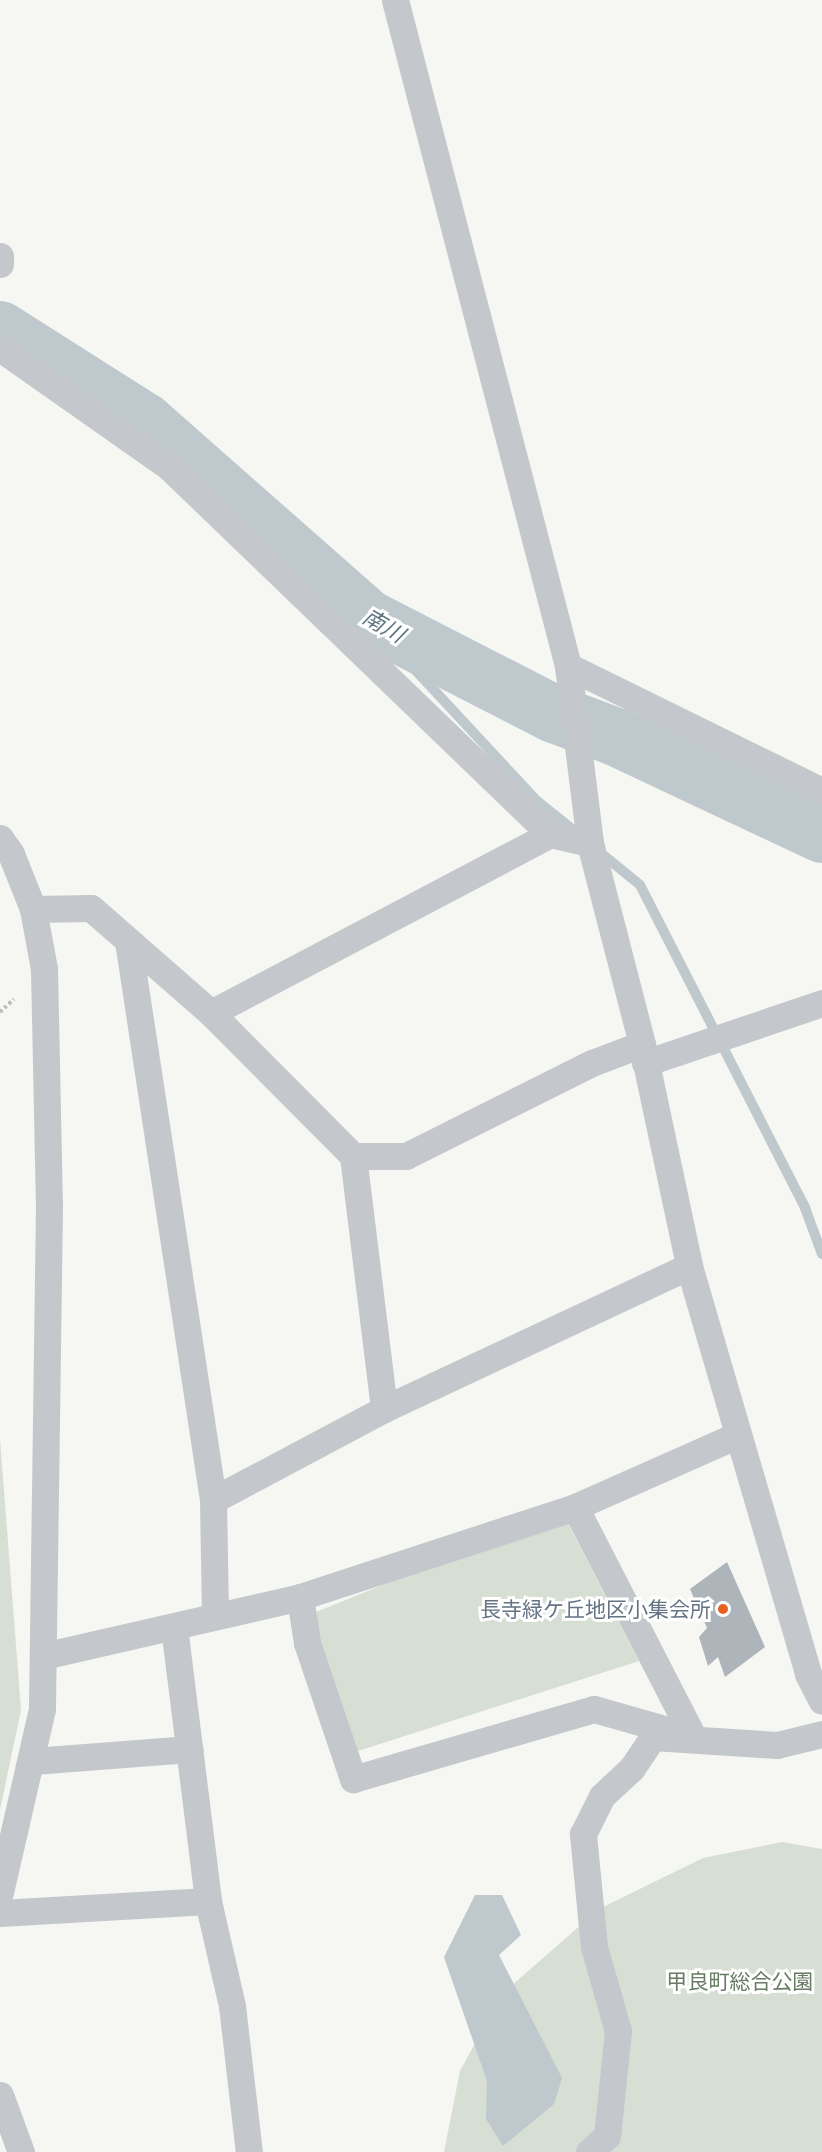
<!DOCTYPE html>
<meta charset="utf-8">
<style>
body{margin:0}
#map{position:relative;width:822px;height:2152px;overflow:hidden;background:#f6f6f3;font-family:"Golos Text","Noto Sans JP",sans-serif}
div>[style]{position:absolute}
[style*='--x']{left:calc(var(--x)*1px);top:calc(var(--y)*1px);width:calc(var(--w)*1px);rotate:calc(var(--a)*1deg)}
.green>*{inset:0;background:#d7ded4}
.water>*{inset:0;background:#bec8cd}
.stream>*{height:10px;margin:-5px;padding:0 5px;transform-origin:5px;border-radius:5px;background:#bec8cd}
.river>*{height:58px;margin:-29px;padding:0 29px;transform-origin:29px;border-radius:29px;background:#bec8cd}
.building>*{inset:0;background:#adb4ba}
.path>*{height:4px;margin-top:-2px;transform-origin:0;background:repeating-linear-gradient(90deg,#bdc0c2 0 3px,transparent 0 6px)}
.minor>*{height:27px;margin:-13.5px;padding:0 13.5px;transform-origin:13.5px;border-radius:13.5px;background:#c4c7cb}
.dots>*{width:16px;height:16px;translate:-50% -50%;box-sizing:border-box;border:3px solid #fff;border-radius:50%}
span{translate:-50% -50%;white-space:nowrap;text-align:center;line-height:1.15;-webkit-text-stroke:6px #fff;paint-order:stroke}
.poi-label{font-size:21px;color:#647485}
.right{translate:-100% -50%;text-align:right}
.park-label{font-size:21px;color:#667c63}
.water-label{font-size:22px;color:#607682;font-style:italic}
</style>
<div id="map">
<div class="green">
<i style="clip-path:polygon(0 1439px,21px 1710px,0 1810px)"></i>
<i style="clip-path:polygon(562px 1512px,639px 1661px,358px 1751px,311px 1614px)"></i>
<i style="clip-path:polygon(782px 1842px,822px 1849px,822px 2152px,444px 2152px,460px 2071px,501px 1995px,599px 1909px,703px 1858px)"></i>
</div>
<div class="water">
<i style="clip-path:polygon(475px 1895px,502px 1895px,521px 1935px,499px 1955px,562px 2078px,554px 2104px,503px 2146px,486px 2119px,487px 2081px,444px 1957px)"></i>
</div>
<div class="stream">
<i style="--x:367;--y:618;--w:250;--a:47.1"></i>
<i style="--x:537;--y:801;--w:50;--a:38.5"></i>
<i style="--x:597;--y:850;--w:55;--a:39.1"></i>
<i style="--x:640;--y:885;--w:363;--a:62.9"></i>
<i style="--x:805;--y:1208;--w:49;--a:69.7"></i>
</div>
<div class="river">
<i style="--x:0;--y:330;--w:172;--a:32.4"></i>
<i style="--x:145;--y:422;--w:296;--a:41.4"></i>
<i style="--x:367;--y:618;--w:208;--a:27.2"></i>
<i style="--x:552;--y:713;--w:68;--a:20.6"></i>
<i style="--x:616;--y:737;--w:228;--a:25.2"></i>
</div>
<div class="building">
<i style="clip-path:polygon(727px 1562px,765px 1647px,725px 1677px,718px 1657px,708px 1666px,699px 1637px,707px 1628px,690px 1589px)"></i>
</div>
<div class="path">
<i style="--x:0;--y:1012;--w:19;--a:-43"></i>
</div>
<div class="minor">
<i style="--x:395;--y:0;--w:688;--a:75.44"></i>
<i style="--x:568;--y:666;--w:178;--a:82.9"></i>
<i style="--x:590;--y:843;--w:208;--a:75.5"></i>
<i style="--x:642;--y:1044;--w:227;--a:78"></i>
<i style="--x:689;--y:1266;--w:425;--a:73.7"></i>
<i style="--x:808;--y:1674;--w:30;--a:63"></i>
<i style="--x:0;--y:256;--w:8;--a:90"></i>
<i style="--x:0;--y:348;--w:205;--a:35.1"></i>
<i style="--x:168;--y:466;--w:530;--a:43.93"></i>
<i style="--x:550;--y:834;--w:41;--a:12.7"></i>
<i style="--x:568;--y:666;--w:283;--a:26.2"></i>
<i style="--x:0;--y:838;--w:19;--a:55"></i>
<i style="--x:11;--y:854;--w:59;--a:68.2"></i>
<i style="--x:33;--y:909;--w:61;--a:79.6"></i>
<i style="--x:44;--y:969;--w:236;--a:88.8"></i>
<i style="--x:49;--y:1205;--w:504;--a:90.8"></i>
<i style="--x:42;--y:1709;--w:188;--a:102.9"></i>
<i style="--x:33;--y:909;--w:58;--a:-1"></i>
<i style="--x:91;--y:908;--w:159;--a:41.2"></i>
<i style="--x:211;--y:1013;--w:202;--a:45.2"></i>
<i style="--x:353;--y:1156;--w:53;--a:0"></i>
<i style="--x:406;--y:1156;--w:208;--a:-26.6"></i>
<i style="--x:592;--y:1063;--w:53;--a:-20.8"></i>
<i style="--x:128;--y:941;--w:565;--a:81.35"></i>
<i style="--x:213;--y:1500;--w:114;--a:89"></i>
<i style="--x:211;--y:1013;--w:383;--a:-27.8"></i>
<i style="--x:645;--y:1063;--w:187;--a:-18.7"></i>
<i style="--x:353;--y:1156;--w:255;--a:83"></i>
<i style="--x:213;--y:1500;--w:194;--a:-28"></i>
<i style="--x:384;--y:1409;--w:337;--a:-25.1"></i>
<i style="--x:575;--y:1507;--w:259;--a:62.8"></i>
<i style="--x:300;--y:1597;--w:47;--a:81.3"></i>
<i style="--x:307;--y:1643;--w:144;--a:71.3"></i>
<i style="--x:353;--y:1779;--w:251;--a:-16.2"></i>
<i style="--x:594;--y:1709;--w:84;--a:15.9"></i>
<i style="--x:174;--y:1627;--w:276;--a:82.9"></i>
<i style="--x:208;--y:1901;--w:108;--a:77.1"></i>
<i style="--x:232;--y:2006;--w:147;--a:83.4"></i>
<i style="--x:43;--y:1656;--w:264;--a:-12.9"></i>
<i style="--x:300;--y:1597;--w:289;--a:-18.1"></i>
<i style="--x:575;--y:1507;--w:175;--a:-23.9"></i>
<i style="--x:33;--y:1761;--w:157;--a:-4.4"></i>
<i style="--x:0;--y:1913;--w:208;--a:-3.3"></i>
<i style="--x:0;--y:2095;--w:61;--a:69.8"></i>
<i style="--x:589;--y:2152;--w:24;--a:-42"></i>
<i style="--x:607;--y:2136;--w:106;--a:-84"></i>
<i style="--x:618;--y:2031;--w:87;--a:-105.9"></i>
<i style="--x:594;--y:1947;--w:114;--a:-95.6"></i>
<i style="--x:583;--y:1834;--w:42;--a:-63.4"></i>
<i style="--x:602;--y:1796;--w:41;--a:-43"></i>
<i style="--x:632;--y:1768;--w:37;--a:-56"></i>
<i style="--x:653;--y:1737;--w:124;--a:3.7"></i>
<i style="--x:777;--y:1745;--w:46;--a:-13.7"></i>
</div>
<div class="dots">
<i style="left:723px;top:1609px;background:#e95f20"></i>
</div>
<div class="poi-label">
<span class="right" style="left:711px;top:1609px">長寺緑ケ丘地区小集会所</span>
</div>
<div class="park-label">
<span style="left:740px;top:1981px">甲良町総合公園</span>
</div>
<div class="water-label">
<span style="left:384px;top:625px;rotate:30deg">南川</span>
</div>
</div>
